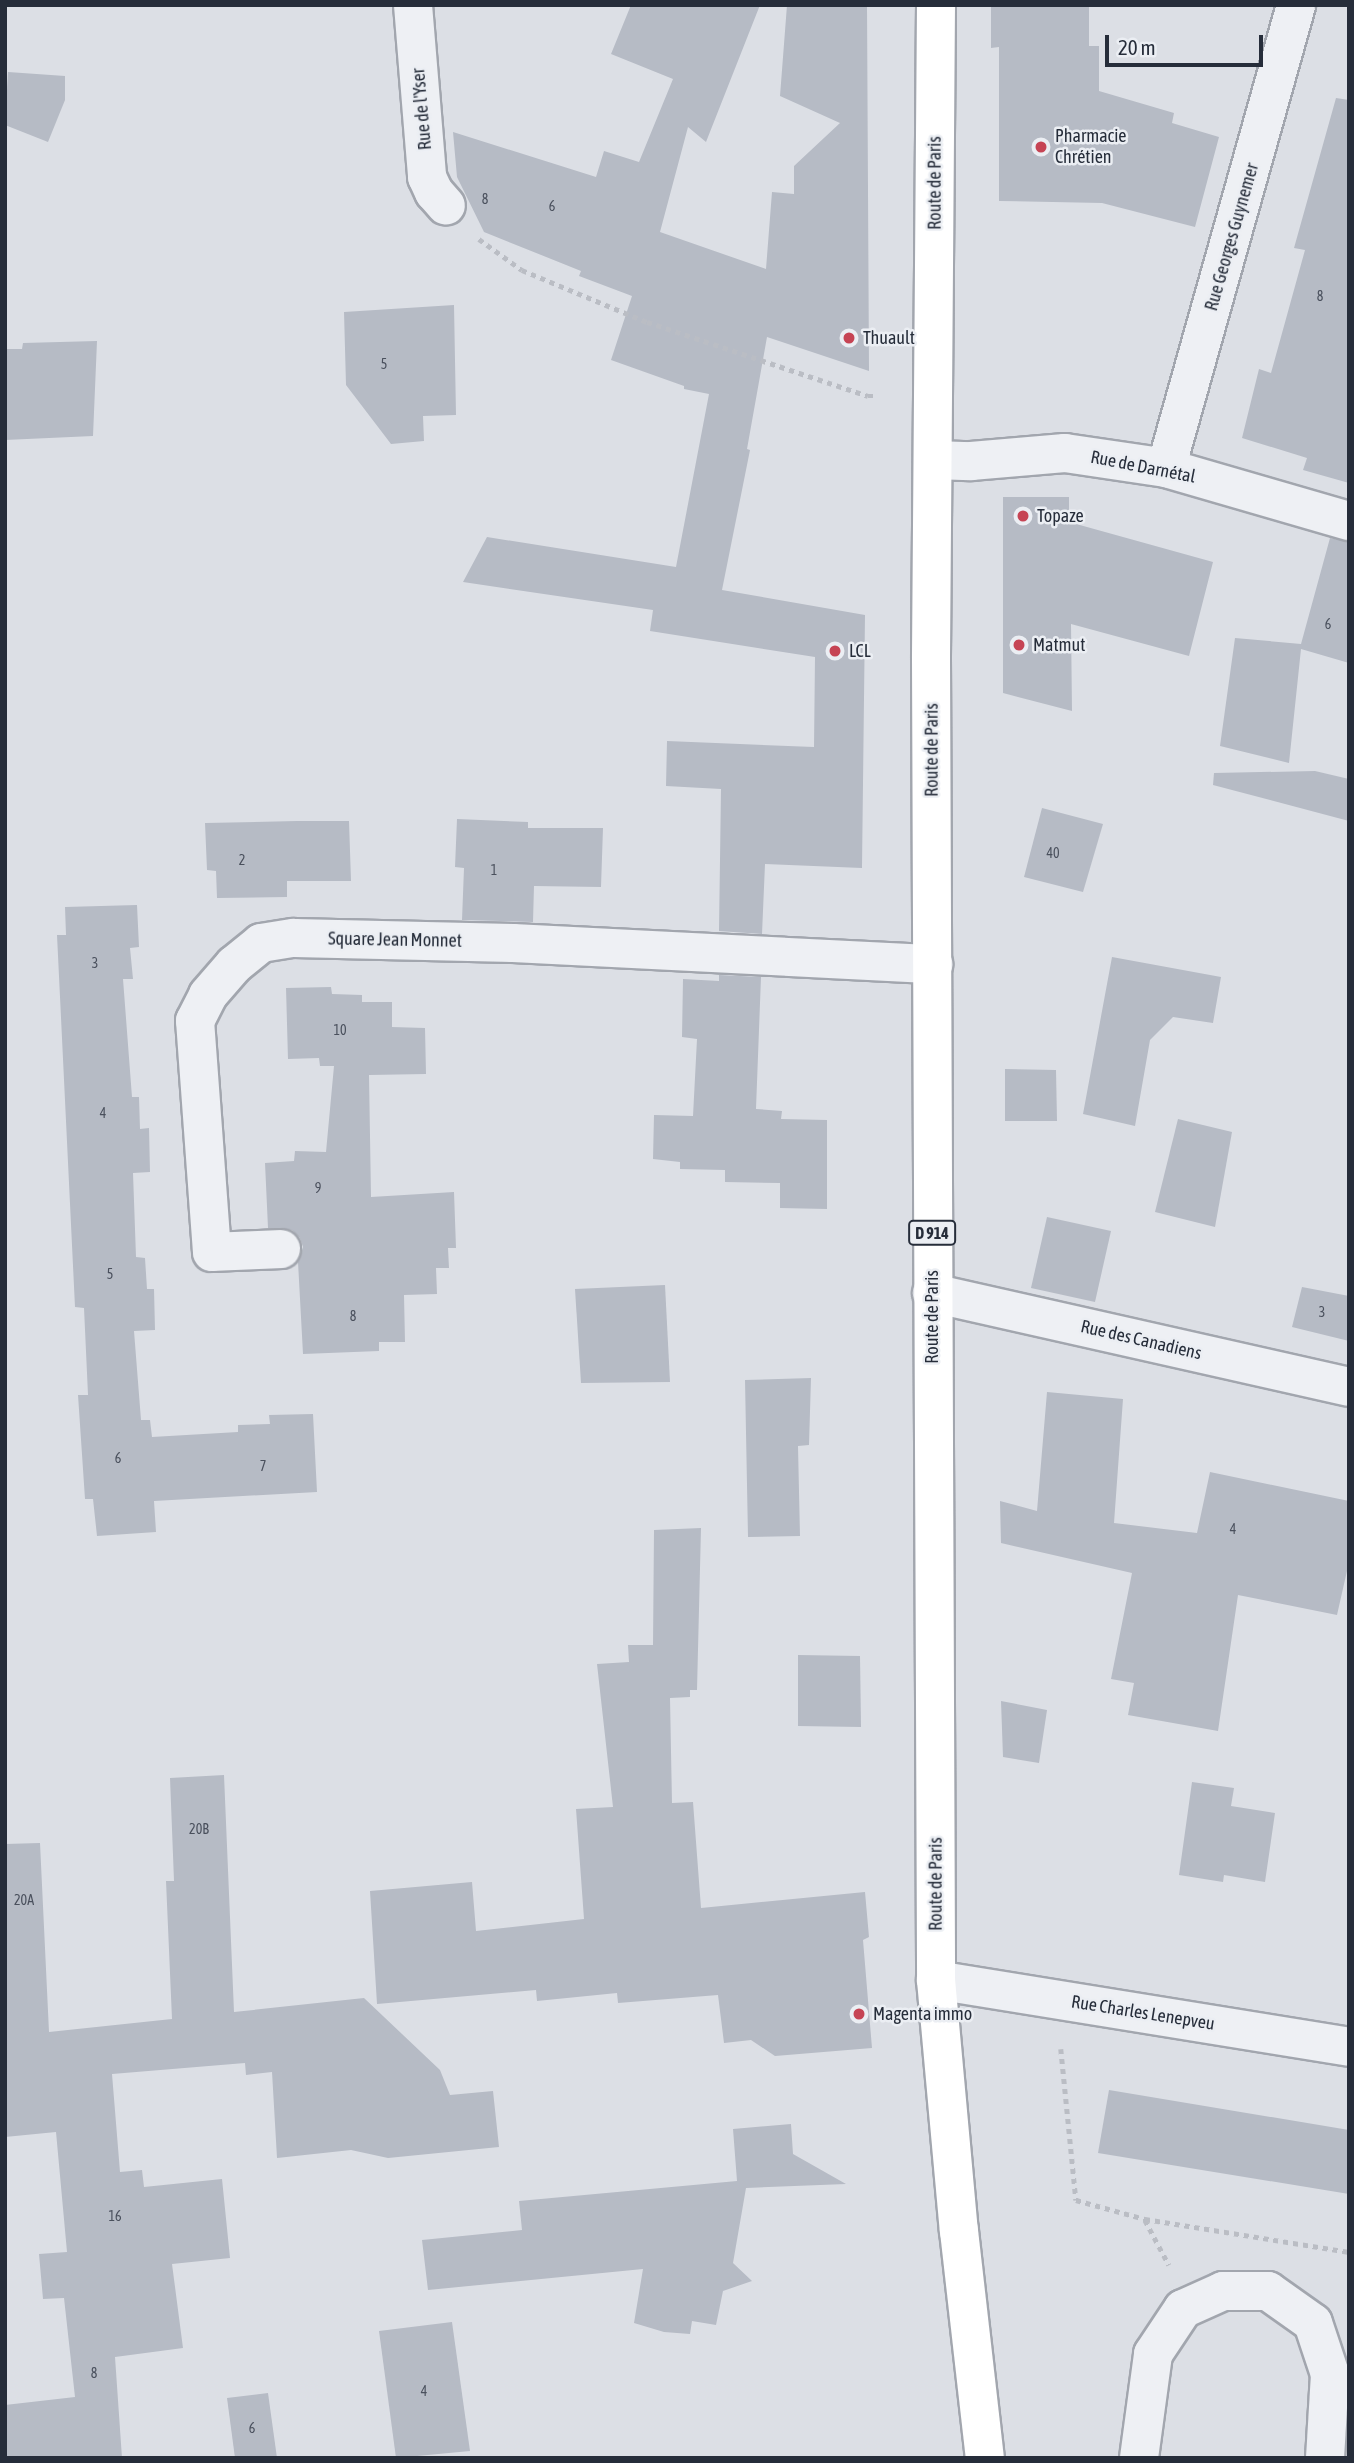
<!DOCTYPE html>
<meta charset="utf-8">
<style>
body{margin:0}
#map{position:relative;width:1354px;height:2463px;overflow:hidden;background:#dcdfe5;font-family:"Asap Condensed",sans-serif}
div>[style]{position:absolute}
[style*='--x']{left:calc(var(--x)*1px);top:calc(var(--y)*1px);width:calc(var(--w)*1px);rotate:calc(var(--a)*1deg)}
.building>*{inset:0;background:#b6bbc5}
.path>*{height:4.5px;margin-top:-2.25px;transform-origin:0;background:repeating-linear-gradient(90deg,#babdc4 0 5px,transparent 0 10px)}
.roads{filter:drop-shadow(2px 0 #a2a6ae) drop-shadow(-2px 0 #a2a6ae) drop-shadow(0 2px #a2a6ae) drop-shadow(0 -2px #a2a6ae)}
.minor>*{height:38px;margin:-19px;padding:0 19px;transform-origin:19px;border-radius:19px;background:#eef0f4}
.major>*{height:38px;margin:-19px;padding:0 19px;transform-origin:19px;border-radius:19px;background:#fff}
.dots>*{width:19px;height:19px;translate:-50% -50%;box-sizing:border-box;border:4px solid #ebeef3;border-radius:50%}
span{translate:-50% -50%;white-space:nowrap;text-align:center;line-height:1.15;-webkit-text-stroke:5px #ebeef3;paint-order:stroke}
.number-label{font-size:14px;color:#4a505d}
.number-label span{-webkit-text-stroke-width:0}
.shield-label span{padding:2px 5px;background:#ebeef3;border:2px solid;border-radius:5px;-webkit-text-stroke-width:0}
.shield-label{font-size:16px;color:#262d3a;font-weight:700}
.street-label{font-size:18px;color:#262d3a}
.poi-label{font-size:18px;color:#262d3a}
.left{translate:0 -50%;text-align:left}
.frame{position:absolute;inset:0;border:7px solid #262d3a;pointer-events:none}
.scale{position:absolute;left:1105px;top:35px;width:158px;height:32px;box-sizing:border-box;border:4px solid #262d3a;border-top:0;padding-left:9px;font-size:21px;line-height:24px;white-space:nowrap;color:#262d3a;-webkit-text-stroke:5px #ebeef3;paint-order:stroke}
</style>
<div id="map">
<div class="building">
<i style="clip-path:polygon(631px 5px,760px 5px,706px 142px,688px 127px,660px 232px,766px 269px,772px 192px,794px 194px,794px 166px,840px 123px,780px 96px,787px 5px,867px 5px,869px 371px,767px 337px,747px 449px,750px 450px,722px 590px,865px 615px,862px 868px,765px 864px,762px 934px,719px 931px,721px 789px,666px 786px,667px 741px,814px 747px,815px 657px,650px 631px,653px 610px,463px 582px,487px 537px,676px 567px,709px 394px,684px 389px,684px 386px,611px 360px,632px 296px,579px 276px,581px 271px,484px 232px,457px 177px,453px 132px,596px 177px,604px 151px,639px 162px,673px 79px,611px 54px)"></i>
<i style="clip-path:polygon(991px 5px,1089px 5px,1089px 46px,1099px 46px,1099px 91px,1174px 113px,1172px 123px,1219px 137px,1195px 227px,1102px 203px,999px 201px,999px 47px,991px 48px)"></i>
<i style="clip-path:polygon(8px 72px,65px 76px,65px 100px,48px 142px,5px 125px)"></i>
<i style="clip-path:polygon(1336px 98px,1349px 100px,1349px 483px,1303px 470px,1307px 458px,1242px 438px,1259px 369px,1271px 373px,1305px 250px,1294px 248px)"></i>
<i style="clip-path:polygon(454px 305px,456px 415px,423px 416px,424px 441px,391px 444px,346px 385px,344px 312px)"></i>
<i style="clip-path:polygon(97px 341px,93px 436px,5px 440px,5px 349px,22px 349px,23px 343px)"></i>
<i style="clip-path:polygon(1003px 497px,1069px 497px,1069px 522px,1213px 562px,1189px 656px,1071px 624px,1072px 711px,1003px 693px)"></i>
<i style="clip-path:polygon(1330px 538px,1349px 542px,1349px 663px,1301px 649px,1289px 763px,1220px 746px,1235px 638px,1301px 644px)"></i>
<i style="clip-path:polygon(1315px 771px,1349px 779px,1349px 821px,1213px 785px,1214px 773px)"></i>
<i style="clip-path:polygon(1042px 808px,1103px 824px,1083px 892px,1024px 877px)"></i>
<i style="clip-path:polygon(457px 819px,528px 822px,528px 828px,603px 828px,601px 887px,534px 886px,533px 922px,462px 920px,464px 868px,455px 867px)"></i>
<i style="clip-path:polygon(297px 821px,349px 821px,351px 881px,287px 881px,287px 897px,217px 898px,216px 871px,207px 870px,205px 823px)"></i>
<i style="clip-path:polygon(137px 905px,139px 947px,130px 948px,133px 979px,123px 979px,132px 1097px,139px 1097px,140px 1129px,149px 1128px,150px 1172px,133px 1173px,136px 1257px,145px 1258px,147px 1289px,154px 1289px,155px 1330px,134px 1331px,141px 1420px,150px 1420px,152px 1437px,238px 1432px,238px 1425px,270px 1424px,269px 1415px,313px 1414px,317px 1492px,154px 1501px,156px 1532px,97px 1536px,93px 1499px,85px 1499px,78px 1395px,88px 1395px,84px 1308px,75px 1307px,57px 935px,66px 935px,65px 907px)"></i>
<i style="clip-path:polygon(1112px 957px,1221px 977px,1213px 1023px,1173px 1017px,1150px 1040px,1135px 1126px,1083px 1114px)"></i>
<i style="clip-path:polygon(719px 975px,761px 977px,756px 1109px,782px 1111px,781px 1119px,827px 1120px,827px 1209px,780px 1208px,780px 1183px,725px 1182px,725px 1170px,680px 1169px,680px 1162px,653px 1159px,654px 1115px,693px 1116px,697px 1039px,682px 1037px,683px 979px,719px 981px)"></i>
<i style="clip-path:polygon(331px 987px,332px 994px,362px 995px,362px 1002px,392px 1002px,392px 1027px,425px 1028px,426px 1074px,369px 1075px,371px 1197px,454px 1192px,456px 1248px,448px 1248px,449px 1268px,436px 1268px,437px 1294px,404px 1295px,405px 1342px,379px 1342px,379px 1351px,303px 1354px,298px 1262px,303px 1247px,300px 1238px,292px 1230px,268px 1228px,265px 1163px,294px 1161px,295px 1151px,326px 1152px,334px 1066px,320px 1066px,319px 1058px,288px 1059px,286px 988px)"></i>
<i style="clip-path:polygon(1005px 1069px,1056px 1070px,1057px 1121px,1005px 1121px)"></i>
<i style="clip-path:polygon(1178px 1119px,1232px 1132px,1215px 1227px,1155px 1212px)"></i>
<i style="clip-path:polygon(1047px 1217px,1111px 1231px,1095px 1302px,1031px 1288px)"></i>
<i style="clip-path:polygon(665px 1285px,670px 1382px,581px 1383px,575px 1289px)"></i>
<i style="clip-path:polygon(1302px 1287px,1349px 1296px,1349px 1341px,1292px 1327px)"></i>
<i style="clip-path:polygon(811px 1378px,809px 1445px,798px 1446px,800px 1536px,748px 1537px,745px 1380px)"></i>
<i style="clip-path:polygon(1047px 1392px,1123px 1399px,1114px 1523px,1197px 1533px,1210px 1472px,1349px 1501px,1349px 1562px,1337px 1615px,1238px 1595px,1218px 1731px,1128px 1715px,1134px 1683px,1111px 1679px,1132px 1573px,1001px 1543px,1000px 1501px,1037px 1511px)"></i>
<i style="clip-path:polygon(701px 1528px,697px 1690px,690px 1690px,690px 1697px,670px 1698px,672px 1803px,693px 1802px,701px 1908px,865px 1892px,869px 1937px,863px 1940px,872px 2048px,775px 2056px,751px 2040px,724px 2043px,718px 1995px,618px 2003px,617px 1993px,537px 2001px,536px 1990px,377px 2004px,370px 1891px,472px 1882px,476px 1931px,584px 1919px,576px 1809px,613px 1807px,597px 1664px,629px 1662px,628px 1645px,653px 1645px,654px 1530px)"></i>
<i style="clip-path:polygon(798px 1655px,860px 1656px,861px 1727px,798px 1726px)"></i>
<i style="clip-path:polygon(1001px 1701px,1047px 1710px,1039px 1763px,1003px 1757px)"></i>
<i style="clip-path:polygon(224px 1775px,234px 2012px,364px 1998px,440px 2070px,450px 2095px,493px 2091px,499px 2147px,388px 2158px,351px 2150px,277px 2158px,272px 2072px,246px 2075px,245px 2063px,112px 2074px,120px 2172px,142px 2170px,144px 2187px,222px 2179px,230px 2258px,172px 2264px,183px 2348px,115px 2357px,122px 2458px,5px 2458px,5px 2405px,75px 2397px,64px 2298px,43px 2299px,39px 2254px,67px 2252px,56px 2132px,5px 2137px,5px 1844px,40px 1843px,49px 2032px,172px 2019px,166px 1881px,174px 1881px,170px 1778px)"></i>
<i style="clip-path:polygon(1192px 1782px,1234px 1788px,1231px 1806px,1275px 1813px,1265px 1882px,1224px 1875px,1223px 1882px,1179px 1875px)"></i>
<i style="clip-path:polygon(1109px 2090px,1349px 2130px,1349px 2194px,1098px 2153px)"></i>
<i style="clip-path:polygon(791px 2124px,793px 2154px,846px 2184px,746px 2188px,733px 2263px,752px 2281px,723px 2291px,716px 2325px,692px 2321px,690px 2334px,664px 2332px,634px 2323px,643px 2269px,428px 2290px,422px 2240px,522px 2230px,519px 2201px,737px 2181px,733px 2129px)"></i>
<i style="clip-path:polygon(452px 2322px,470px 2451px,396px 2458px,379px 2331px)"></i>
<i style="clip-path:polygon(268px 2393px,277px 2458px,235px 2458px,227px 2398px)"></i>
</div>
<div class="path">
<i style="--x:479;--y:239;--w:53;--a:35.8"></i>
<i style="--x:522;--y:270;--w:135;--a:22.6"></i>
<i style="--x:647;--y:322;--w:233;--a:18.5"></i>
<i style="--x:868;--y:396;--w:7;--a:0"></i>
<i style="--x:1061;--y:2049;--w:152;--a:84.3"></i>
<i style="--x:1076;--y:2200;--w:72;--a:15.4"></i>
<i style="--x:1145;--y:2219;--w:207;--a:9.2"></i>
<i style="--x:1145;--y:2220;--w:51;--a:61.9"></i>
</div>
<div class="roads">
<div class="minor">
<i style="--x:413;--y:5;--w:173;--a:85.3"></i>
<i style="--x:427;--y:177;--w:17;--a:65"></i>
<i style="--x:434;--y:192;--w:18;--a:49"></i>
<i style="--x:933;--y:460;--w:38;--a:2"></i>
<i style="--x:971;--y:461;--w:94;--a:-4.9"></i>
<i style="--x:1065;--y:453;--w:102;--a:8.4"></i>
<i style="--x:1166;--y:468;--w:191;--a:16.2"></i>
<i style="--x:1166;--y:468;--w:481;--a:-74.3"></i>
<i style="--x:281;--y:1249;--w:69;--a:177.5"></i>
<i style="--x:212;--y:1252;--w:232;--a:-94.2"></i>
<i style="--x:195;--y:1021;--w:29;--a:-63"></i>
<i style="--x:208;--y:995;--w:40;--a:-49"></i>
<i style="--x:234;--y:965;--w:35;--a:-39"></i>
<i style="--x:261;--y:943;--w:33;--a:-9"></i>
<i style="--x:294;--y:938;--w:219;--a:1.3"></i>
<i style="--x:513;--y:943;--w:421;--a:2.9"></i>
<i style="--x:932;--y:1293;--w:427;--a:12.7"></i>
<i style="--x:936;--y:1980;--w:418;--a:9.2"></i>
<i style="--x:1139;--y:2458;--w:105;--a:-82.3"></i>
<i style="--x:1153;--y:2354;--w:54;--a:-56.3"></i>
<i style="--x:1183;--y:2309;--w:44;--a:-24.2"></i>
<i style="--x:1223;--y:2291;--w:45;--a:0"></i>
<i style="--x:1268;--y:2291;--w:55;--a:35.4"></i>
<i style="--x:1313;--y:2323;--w:54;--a:71.6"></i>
<i style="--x:1330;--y:2374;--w:84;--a:93.4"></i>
</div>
<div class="major">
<i style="--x:936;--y:5;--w:654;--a:90.44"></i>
<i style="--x:931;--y:659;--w:1321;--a:89.78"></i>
<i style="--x:936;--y:1980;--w:252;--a:84.8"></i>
<i style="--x:959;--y:2231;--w:228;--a:83.5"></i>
</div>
</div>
<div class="dots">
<i style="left:1041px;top:147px;background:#c64454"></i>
<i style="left:849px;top:338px;background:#c64454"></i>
<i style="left:1023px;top:516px;background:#c64454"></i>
<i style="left:1019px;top:645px;background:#c64454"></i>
<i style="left:835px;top:651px;background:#c64454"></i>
<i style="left:859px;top:2014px;background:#c64454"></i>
</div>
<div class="number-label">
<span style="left:485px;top:199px">8</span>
<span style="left:552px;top:206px">6</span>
<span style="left:1320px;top:296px">8</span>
<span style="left:384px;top:364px">5</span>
<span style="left:1328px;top:624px">6</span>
<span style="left:1053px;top:853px">40</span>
<span style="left:242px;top:860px">2</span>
<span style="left:494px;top:870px">1</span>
<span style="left:95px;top:963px">3</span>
<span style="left:340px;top:1030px">10</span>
<span style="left:103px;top:1113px">4</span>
<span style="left:318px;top:1188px">9</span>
<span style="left:110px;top:1274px">5</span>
<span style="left:1322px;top:1312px">3</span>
<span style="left:353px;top:1316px">8</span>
<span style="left:118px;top:1458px">6</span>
<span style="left:263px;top:1466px">7</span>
<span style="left:1233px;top:1529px">4</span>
<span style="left:199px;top:1829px">20B</span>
<span style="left:24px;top:1900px">20A</span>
<span style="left:115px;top:2216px">16</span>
<span style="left:94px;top:2373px">8</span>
<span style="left:424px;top:2391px">4</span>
<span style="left:252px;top:2428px">6</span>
</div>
<div class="shield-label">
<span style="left:932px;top:1233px">D 914</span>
</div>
<div class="street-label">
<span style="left:422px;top:109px;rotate:-95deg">Rue de l'Yser</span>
<span style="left:935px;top:183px;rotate:-90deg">Route de Paris</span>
<span style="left:1232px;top:237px;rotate:-74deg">Rue Georges Guynemer</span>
<span style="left:1143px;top:467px;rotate:11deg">Rue de Darnétal</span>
<span style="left:932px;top:750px;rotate:-90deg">Route de Paris</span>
<span style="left:395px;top:940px;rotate:1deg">Square Jean Monnet</span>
<span style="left:932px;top:1317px;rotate:-90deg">Route de Paris</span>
<span style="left:1141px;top:1340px;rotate:13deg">Rue des Canadiens</span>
<span style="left:936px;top:1884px;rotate:-90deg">Route de Paris</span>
<span style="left:1143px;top:2013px;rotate:9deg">Rue Charles Lenepveu</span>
</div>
<div class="poi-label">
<span class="left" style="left:1055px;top:147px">Pharmacie<br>Chrétien</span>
<span class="left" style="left:863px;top:338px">Thuault</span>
<span class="left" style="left:1037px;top:516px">Topaze</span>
<span class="left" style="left:1033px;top:645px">Matmut</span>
<span class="left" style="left:849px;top:651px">LCL</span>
<span class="left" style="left:873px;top:2014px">Magenta immo</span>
</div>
<div class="frame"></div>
<div class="scale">20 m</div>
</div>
